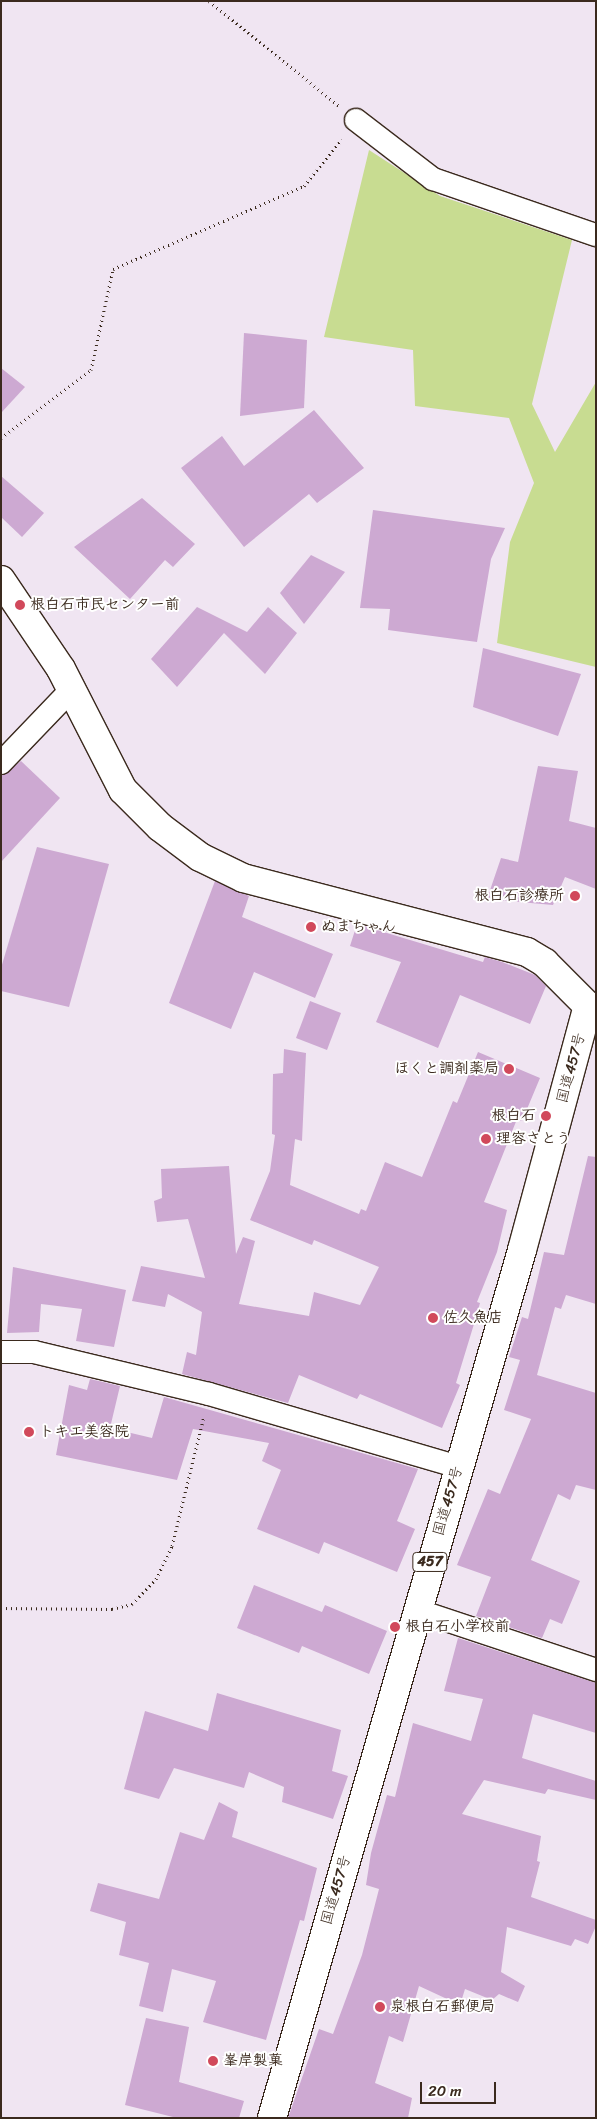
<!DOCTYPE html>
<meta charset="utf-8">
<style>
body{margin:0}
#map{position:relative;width:597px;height:2119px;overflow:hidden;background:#f0e5f2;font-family:Sriracha,"Klee One",sans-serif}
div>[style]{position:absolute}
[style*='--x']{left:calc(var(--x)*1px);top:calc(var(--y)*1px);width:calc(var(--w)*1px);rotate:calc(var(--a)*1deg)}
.green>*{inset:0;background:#c8dc91}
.building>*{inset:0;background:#cda9d2}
.path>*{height:3px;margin-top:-1.5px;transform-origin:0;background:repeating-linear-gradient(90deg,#3b2a1e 0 1px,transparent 0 5px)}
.roads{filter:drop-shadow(1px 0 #3b2a1e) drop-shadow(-1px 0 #3b2a1e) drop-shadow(0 1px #3b2a1e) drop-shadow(0 -1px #3b2a1e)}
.street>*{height:22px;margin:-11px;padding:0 11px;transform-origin:11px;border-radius:11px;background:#fff}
.secondary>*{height:28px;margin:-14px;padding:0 14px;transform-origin:14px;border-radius:14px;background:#fff}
.highway>*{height:28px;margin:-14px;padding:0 14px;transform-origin:14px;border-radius:14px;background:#fff}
.dots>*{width:14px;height:14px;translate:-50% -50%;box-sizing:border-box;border:2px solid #fff;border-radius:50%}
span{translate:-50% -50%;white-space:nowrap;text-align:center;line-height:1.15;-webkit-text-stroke:4px #fff;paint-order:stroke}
.shield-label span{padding:1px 4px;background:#fff;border:1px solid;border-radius:4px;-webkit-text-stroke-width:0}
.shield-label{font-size:14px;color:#3b2a1e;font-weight:700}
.poi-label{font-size:15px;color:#3b2a1e;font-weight:700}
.left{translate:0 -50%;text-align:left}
.right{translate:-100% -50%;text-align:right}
.street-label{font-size:15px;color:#3b2a1e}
.frame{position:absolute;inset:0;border:2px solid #3b2a1e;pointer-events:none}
.scale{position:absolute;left:420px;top:2082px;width:76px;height:22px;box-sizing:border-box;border:2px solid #3b2a1e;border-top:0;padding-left:6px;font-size:15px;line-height:18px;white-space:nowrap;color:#3b2a1e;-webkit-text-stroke:4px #fff;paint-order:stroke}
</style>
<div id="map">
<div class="green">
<i style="clip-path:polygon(369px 150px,440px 196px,572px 240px,532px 404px,555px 452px,596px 382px,596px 667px,497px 643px,510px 542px,534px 483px,509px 418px,415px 406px,413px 350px,324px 337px)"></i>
</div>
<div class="building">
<i style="clip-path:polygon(244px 333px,307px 340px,304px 408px,240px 416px)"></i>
<i style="clip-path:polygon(1px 368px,25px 387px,1px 413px)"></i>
<i style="clip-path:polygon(314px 410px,364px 468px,317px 503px,309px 494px,244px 547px,181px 468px,222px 436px,244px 466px)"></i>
<i style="clip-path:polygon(1px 476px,44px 513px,22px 537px,1px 517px)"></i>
<i style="clip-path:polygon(142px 498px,195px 544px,173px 567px,165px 560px,130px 599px,74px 547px)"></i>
<i style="clip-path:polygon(373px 510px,505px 528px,491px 559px,477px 642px,388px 630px,390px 609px,360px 608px)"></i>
<i style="clip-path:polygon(311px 555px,345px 572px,304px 624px,280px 593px)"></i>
<i style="clip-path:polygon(197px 607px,247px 632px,268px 607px,297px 633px,265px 674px,224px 633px,177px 687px,151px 659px)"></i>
<i style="clip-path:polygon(483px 648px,581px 674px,558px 736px,473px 707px)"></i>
<i style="clip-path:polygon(21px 761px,60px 798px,1px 862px,1px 776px)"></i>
<i style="clip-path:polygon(538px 766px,578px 771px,569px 821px,596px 828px,596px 889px,565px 877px,553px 905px,487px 899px,501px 858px,518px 862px)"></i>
<i style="clip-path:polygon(37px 847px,109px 864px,69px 1007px,1px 991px,1px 968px)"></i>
<i style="clip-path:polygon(215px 881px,249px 896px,242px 917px,333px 954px,315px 998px,254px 972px,231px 1029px,169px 1003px)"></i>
<i style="clip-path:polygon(357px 924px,483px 962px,485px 957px,502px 962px,535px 975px,546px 986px,530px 1024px,460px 995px,438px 1048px,376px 1022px,401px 962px,350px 946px)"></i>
<i style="clip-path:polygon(310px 1001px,341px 1013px,327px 1050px,296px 1038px)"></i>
<i style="clip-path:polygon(284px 1049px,306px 1053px,302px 1141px,295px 1139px,290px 1185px,359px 1214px,361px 1209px,366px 1211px,385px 1162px,422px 1177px,453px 1101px,457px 1103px,478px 1052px,540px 1078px,522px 1121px,517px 1119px,484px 1202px,507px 1210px,497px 1252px,477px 1302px,480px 1303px,474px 1324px,456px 1383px,460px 1385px,442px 1428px,360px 1394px,357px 1399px,299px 1375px,288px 1403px,182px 1374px,187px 1352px,196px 1355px,202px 1312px,168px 1294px,165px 1307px,132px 1301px,141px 1266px,205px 1278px,188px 1219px,157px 1222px,154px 1201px,162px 1198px,161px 1169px,229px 1166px,236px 1254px,243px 1237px,255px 1241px,239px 1304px,309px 1316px,314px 1292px,360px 1305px,379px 1267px,314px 1240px,312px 1245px,250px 1220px,270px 1171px,275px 1135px,272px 1134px,273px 1074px,283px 1073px)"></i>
<i style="clip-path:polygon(588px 1156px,596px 1157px,596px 1304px,566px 1295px,561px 1309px,555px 1307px,537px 1375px,596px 1393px,596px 1490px,576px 1485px,570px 1500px,558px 1494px,531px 1560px,580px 1581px,562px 1624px,550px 1619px,542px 1638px,476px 1616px,491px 1577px,457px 1565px,488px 1489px,500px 1494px,531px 1419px,504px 1410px,520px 1360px,509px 1357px,522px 1317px,528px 1319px,544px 1252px,564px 1255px)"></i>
<i style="clip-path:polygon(13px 1267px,126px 1290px,114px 1347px,76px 1341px,82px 1309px,41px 1304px,39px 1332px,7px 1333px)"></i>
<i style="clip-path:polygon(90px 1379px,120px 1386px,110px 1428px,152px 1438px,164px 1397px,418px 1469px,397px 1521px,415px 1529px,397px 1572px,324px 1542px,319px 1554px,257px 1529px,281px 1470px,262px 1461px,269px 1443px,193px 1429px,177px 1480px,56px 1455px,69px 1385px,87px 1390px)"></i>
<i style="clip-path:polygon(254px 1585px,322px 1612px,325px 1605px,387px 1631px,369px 1674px,302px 1646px,299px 1653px,237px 1628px)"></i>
<i style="clip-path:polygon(458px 1638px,596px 1683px,596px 1733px,533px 1714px,522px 1758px,596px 1781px,596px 1800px,548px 1789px,545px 1794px,484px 1780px,462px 1814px,541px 1836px,537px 1861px,540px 1862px,531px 1897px,596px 1920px,596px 1926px,588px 1944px,575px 1939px,571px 1946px,507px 1927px,501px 1972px,525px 1986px,518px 2002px,499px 1994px,492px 2000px,465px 1989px,460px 2005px,419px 1986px,403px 2042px,389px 2036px,375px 2083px,412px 2098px,408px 2118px,288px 2118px,319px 2029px,333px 2034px,362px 1955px,379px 1889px,366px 1885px,371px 1853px,387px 1795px,395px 1797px,413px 1723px,471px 1741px,483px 1699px,444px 1691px)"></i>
<i style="clip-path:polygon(217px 1693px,341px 1730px,332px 1771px,348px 1776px,333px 1819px,282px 1802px,284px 1787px,249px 1772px,244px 1788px,174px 1768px,159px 1799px,124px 1789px,145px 1711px,208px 1731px)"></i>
<i style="clip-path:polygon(219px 1802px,238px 1812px,232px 1837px,317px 1868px,304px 1921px,300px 1920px,266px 2040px,203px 2022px,216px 1981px,172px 1969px,163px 2012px,139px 2006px,149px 1963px,119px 1955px,126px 1922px,90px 1911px,98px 1883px,159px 1899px,180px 1832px,204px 1840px)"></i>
<i style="clip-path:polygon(146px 2018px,189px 2027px,179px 2082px,244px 2101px,239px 2118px,177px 2118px,125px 2105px)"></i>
</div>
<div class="path">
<i style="--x:209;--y:1;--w:167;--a:38.9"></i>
<i style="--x:1;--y:438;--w:113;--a:-37.1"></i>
<i style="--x:91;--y:370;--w:103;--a:-77.7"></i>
<i style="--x:113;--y:269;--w:208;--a:-23.5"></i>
<i style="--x:304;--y:186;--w:60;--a:-51"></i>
<i style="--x:1;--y:1608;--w:111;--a:0.5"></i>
<i style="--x:112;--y:1609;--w:21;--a:-14"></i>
<i style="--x:132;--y:1604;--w:35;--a:-46"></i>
<i style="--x:156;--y:1579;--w:37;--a:-64"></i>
<i style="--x:172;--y:1546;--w:134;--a:-76.2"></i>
</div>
<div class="roads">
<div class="street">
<i style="--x:356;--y:120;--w:97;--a:37.5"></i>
<i style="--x:433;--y:179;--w:172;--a:19"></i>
<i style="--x:1;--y:763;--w:103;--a:-46.2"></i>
<i style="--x:1;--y:1352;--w:33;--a:0"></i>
<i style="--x:34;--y:1352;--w:180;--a:13.5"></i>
<i style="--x:209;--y:1394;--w:259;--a:16.3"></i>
<i style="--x:416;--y:1610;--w:190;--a:18.4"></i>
</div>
<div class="secondary">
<i style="--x:1;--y:580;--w:107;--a:56"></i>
<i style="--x:61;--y:669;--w:136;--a:62.9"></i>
<i style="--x:123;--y:790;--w:52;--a:45"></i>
<i style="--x:160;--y:827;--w:50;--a:36.9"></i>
<i style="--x:200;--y:857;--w:48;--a:26"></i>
<i style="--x:243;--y:878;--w:293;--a:14.6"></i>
<i style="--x:527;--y:952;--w:21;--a:31"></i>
<i style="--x:545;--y:963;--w:61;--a:45"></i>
</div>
<div class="highway">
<i style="--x:272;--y:2118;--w:903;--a:-73.93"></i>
<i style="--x:522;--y:1250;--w:253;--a:-74.9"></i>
<i style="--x:588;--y:1006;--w:8;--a:14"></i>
</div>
</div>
<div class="dots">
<i style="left:20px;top:605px;background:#d1495b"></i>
<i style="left:575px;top:896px;background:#d1495b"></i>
<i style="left:311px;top:927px;background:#d1495b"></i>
<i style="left:509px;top:1069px;background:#d1495b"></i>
<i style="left:546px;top:1116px;background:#d1495b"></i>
<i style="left:486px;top:1139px;background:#d1495b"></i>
<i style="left:433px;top:1318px;background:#d1495b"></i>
<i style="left:29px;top:1432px;background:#d1495b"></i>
<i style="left:395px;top:1627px;background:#d1495b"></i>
<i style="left:380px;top:2007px;background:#d1495b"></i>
<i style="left:213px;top:2061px;background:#d1495b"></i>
</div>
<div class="shield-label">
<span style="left:430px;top:1562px">457</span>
</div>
<div class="poi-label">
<span class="left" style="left:30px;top:605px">根白石市民センター前</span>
<span class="right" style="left:564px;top:896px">根白石診療所</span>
<span class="left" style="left:321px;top:927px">ぬまちゃん</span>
<span class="right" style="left:499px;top:1069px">ほくと調剤薬局</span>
<span class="right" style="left:536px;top:1116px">根白石</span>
<span class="left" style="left:496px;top:1139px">理容さとう</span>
<span class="left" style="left:443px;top:1318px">佐久魚店</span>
<span class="left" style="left:39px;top:1432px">トキエ美容院</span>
<span class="left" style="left:405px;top:1627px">根白石小学校前</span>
<span class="left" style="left:390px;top:2007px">泉根白石郵便局</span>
<span class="left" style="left:223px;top:2061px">峯岸製菓</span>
</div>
<div class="street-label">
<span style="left:571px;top:1068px;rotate:-75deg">国道457号</span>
<span style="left:448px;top:1501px;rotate:-74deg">国道457号</span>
<span style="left:336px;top:1890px;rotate:-74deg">国道457号</span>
</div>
<div class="frame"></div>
<div class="scale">20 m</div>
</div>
